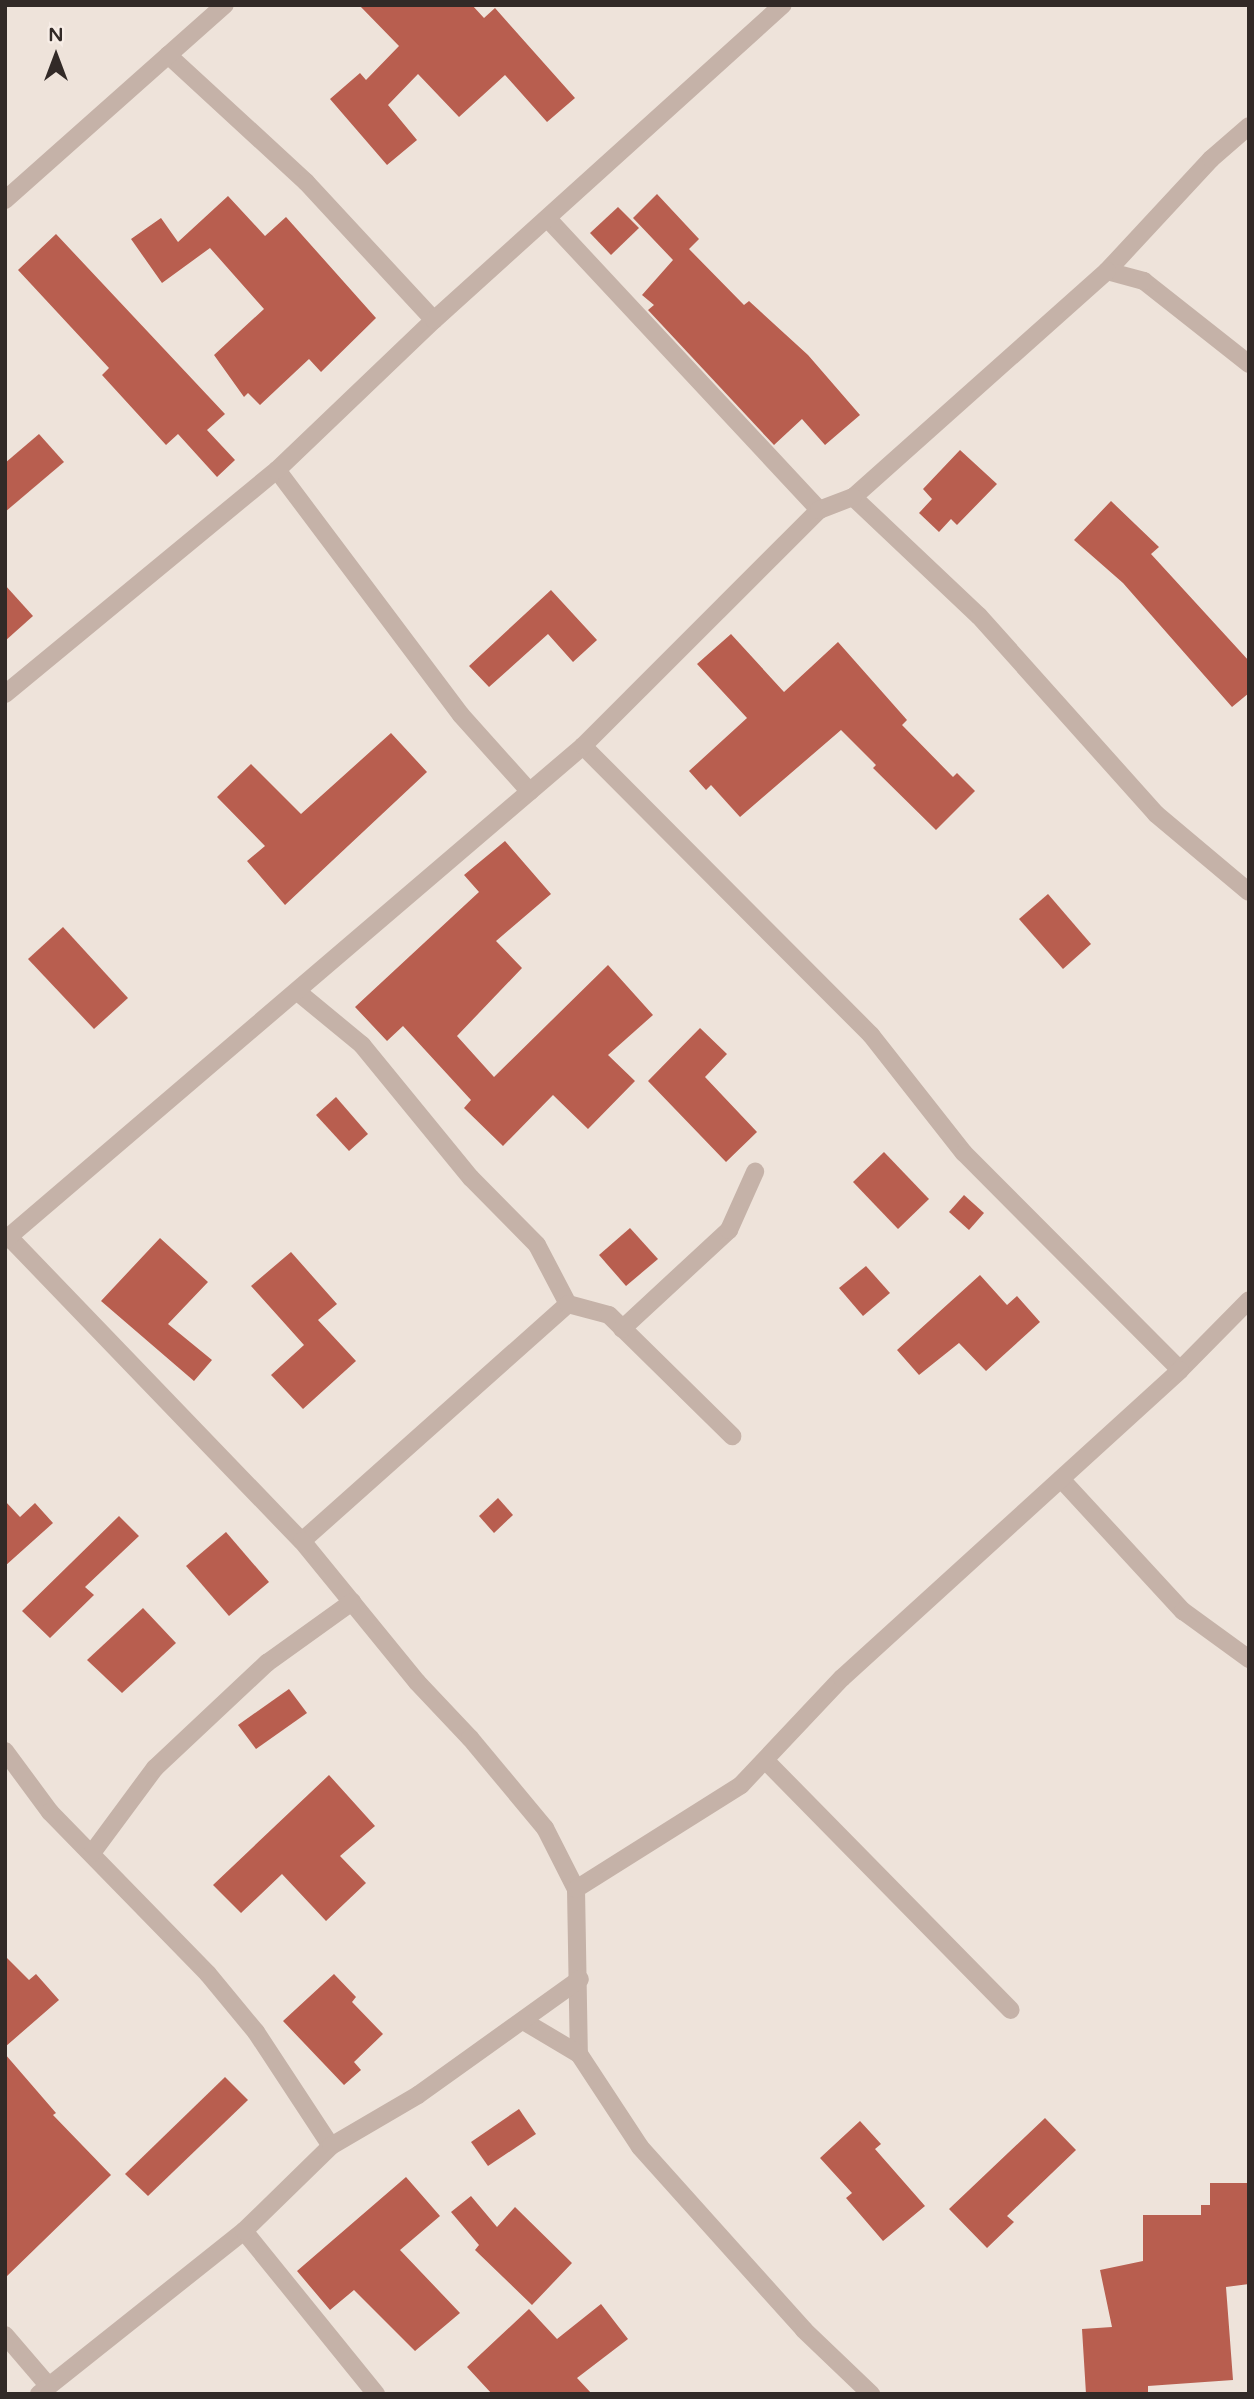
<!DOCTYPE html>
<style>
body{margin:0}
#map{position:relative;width:1254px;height:2399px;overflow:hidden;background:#eee3da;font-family:"Varela Round",sans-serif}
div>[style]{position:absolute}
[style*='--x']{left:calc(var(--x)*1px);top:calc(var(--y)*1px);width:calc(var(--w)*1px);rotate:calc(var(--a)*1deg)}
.building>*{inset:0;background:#b85e4f}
.minor>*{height:18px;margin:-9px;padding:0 9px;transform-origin:9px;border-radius:9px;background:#c5b2a8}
span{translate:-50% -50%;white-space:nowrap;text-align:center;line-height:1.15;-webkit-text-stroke:6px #f7ede6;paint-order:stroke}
.frame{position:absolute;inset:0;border:7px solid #322a27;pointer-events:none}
.north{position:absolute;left:21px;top:21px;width:70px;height:70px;-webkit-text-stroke:5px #f7ede6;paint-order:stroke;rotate:0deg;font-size:19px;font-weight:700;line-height:28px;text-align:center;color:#322a27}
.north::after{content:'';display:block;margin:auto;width:24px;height:32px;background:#322a27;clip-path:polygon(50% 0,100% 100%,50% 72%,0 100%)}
</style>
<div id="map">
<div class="building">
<i style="clip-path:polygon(359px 5px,472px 5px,484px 18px,495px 8px,575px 98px,547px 122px,505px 75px,459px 117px,418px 74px,388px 105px,417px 140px,387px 165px,330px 99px,360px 73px,366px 80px,399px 46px)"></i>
<i style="clip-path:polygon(657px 194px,699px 239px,689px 249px,744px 305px,749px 301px,808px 355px,860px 415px,825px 445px,802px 419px,774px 445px,648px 310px,654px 305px,642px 295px,673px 260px,633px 218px)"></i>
<i style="clip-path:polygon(228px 196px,265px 236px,286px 217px,376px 318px,321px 372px,309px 359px,260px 405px,248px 393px,244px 397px,214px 355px,264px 309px,210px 248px,162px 283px,131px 239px,161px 218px,178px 242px)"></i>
<i style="clip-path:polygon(618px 207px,639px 228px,611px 255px,590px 233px)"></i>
<i style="clip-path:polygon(56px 234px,225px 414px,207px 430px,235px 460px,217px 477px,178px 434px,166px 445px,102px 375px,109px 368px,18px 270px)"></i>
<i style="clip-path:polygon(39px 434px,64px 462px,5px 512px,5px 463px)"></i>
<i style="clip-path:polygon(960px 450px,997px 484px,957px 525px,951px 519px,939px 532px,919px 513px,932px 499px,923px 489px)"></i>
<i style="clip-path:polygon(1111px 501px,1159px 547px,1151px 554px,1249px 661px,1249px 693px,1232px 707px,1123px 583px,1074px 540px)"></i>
<i style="clip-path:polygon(5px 585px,33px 616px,5px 641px)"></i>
<i style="clip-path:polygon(551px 590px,597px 640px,573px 662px,548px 634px,489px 687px,469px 666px)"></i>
<i style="clip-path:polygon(731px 634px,784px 692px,838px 642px,907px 720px,902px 725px,953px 777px,957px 773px,975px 791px,936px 830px,873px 768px,876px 765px,841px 730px,740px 817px,711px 785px,706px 790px,689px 771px,747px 718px,697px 664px)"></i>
<i style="clip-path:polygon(391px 733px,427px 772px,285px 905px,247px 861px,265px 846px,217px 797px,251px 764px,301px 814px)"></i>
<i style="clip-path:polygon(505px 841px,551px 894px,496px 941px,522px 968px,457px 1036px,494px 1077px,608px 965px,653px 1015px,608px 1055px,635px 1081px,588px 1129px,553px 1095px,503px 1146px,464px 1108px,471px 1100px,403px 1026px,387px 1041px,355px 1007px,479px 892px,464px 875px)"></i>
<i style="clip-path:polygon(1048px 894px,1091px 944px,1063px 969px,1019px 919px)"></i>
<i style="clip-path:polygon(63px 927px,128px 998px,94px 1029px,28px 959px)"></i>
<i style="clip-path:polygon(700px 1028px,727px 1054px,705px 1077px,757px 1132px,726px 1162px,648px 1081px)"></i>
<i style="clip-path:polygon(336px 1097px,368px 1134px,349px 1151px,316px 1115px)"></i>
<i style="clip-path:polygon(884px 1152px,929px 1199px,898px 1229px,853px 1182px)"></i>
<i style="clip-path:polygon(964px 1195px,984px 1213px,969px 1230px,949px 1212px)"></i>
<i style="clip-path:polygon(630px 1228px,658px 1259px,626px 1286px,599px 1255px)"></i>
<i style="clip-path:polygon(160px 1238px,208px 1282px,168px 1324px,212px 1360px,194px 1381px,101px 1301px)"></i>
<i style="clip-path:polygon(291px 1252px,337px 1304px,318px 1320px,356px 1361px,303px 1409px,271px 1375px,304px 1345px,251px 1286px)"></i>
<i style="clip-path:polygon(866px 1266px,890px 1293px,863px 1316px,839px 1288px)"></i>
<i style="clip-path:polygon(980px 1275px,1007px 1305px,1017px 1296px,1040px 1322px,986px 1371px,959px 1343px,919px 1375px,897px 1350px)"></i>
<i style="clip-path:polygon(498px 1498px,513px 1515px,494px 1533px,479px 1516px)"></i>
<i style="clip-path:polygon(5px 1501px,20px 1517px,35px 1503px,53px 1523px,5px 1566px)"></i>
<i style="clip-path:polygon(119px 1516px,139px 1536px,85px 1587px,94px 1595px,50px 1638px,22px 1611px)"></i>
<i style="clip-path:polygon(226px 1532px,269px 1582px,229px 1616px,186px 1566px)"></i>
<i style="clip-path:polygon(143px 1608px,176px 1643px,122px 1693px,87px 1660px)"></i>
<i style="clip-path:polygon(289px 1689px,307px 1713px,256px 1749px,238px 1725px)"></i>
<i style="clip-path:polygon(329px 1775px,375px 1826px,340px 1856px,366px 1883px,326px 1921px,282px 1874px,241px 1913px,213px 1885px)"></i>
<i style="clip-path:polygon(5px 1956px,29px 1980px,36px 1974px,59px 2000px,5px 2047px)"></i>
<i style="clip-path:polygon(334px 1974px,356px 1997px,352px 2002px,383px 2034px,354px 2062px,361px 2070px,344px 2085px,283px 2021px)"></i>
<i style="clip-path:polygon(5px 2054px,56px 2113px,53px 2115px,111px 2175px,5px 2278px)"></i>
<i style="clip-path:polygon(225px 2077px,248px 2100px,148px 2196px,125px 2174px)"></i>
<i style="clip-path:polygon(519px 2109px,536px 2134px,488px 2166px,471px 2142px)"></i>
<i style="clip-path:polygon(1045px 2118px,1076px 2150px,1007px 2216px,1014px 2222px,987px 2248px,949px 2209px)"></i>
<i style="clip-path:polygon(860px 2121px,881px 2144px,875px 2149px,925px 2206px,883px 2241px,846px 2198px,852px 2193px,820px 2158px)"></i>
<i style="clip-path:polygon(406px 2177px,440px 2216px,400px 2250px,460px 2313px,415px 2351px,354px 2290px,330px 2310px,297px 2271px)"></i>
<i style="clip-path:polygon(1210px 2183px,1249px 2183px,1249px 2284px,1226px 2287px,1233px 2380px,1148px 2386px,1148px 2394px,1086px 2394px,1082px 2329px,1112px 2327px,1100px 2270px,1143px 2261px,1143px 2215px,1201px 2215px,1201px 2205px,1210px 2205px)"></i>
<i style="clip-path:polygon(471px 2196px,497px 2227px,515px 2207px,572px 2263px,532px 2305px,475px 2250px,479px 2245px,451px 2212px)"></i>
<i style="clip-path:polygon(601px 2304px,628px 2339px,577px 2378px,592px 2394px,492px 2394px,467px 2367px,529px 2309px,557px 2339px)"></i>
</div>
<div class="minor">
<i style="--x:168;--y:55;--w:188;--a:42.6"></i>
<i style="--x:306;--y:182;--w:188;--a:47.2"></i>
<i style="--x:5;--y:200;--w:294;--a:-41.6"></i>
<i style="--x:548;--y:219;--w:398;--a:47"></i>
<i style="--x:1107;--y:271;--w:153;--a:-47.1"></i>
<i style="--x:1211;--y:159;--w:50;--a:-41"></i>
<i style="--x:1249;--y:364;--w:134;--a:-141.7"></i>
<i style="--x:1144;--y:281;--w:38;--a:-165"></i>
<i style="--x:1107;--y:271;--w:340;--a:138.3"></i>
<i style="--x:853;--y:497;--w:173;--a:43.4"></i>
<i style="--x:979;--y:616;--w:266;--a:48.2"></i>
<i style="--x:1156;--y:814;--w:121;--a:40"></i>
<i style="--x:277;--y:470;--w:306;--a:53.1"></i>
<i style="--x:461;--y:715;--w:103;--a:48.1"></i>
<i style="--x:5;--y:694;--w:352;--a:-39.5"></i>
<i style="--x:277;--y:470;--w:217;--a:-43.7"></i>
<i style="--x:434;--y:320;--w:470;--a:-42.1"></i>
<i style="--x:583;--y:746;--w:408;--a:45.1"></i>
<i style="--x:871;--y:1035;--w:150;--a:51.8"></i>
<i style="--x:964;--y:1153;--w:306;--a:45.1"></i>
<i style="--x:1180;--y:1370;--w:98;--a:-45.4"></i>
<i style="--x:299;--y:993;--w:82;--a:39.5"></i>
<i style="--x:362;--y:1045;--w:172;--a:50.7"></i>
<i style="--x:471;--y:1178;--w:94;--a:45.4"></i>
<i style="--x:537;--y:1245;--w:67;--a:62.3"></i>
<i style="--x:568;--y:1304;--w:356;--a:138.3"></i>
<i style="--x:9;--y:1237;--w:422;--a:46.1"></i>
<i style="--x:302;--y:1541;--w:182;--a:50.8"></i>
<i style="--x:417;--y:1682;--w:77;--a:46.6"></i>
<i style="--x:470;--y:1738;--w:117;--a:50.2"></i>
<i style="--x:545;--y:1828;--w:68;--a:63.1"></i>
<i style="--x:576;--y:1889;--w:165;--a:89"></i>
<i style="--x:579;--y:2054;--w:111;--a:56.7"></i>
<i style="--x:640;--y:2147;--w:246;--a:48.1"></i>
<i style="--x:804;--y:2330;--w:93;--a:43.7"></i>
<i style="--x:5;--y:1240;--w:760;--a:-40.52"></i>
<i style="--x:583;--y:746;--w:334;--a:-45"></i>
<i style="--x:819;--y:510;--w:36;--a:-21"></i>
<i style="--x:568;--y:1304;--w:42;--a:15"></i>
<i style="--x:609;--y:1315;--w:173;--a:44.5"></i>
<i style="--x:622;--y:1329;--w:146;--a:-42.8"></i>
<i style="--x:729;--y:1230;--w:64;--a:-65.9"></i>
<i style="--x:1061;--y:1479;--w:180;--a:47.3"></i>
<i style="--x:1183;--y:1611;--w:82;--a:36"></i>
<i style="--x:5;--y:1751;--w:76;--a:53.6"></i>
<i style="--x:50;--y:1812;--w:226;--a:45.7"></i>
<i style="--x:208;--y:1974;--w:75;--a:50.4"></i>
<i style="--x:256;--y:2032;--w:136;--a:56.7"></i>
<i style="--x:766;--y:1761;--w:349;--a:45.5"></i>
<i style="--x:92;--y:1853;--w:106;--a:-53.5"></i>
<i style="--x:155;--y:1768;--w:154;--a:-43.2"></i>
<i style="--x:267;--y:1663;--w:105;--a:-35.7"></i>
<i style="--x:576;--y:1889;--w:195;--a:-32.2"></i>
<i style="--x:741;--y:1785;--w:147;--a:-46.7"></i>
<i style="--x:842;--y:1678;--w:457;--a:-42.3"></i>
<i style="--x:525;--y:2022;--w:63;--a:30.7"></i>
<i style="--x:244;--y:2231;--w:210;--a:51"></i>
<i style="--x:5;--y:2335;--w:65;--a:49.4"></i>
<i style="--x:39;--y:2394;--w:262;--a:-38.5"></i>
<i style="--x:244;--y:2231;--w:122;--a:-44.3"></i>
<i style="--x:331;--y:2146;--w:101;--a:-30.4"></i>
<i style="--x:418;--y:2095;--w:199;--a:-35.6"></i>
</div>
<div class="frame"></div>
<div class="north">N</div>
</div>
